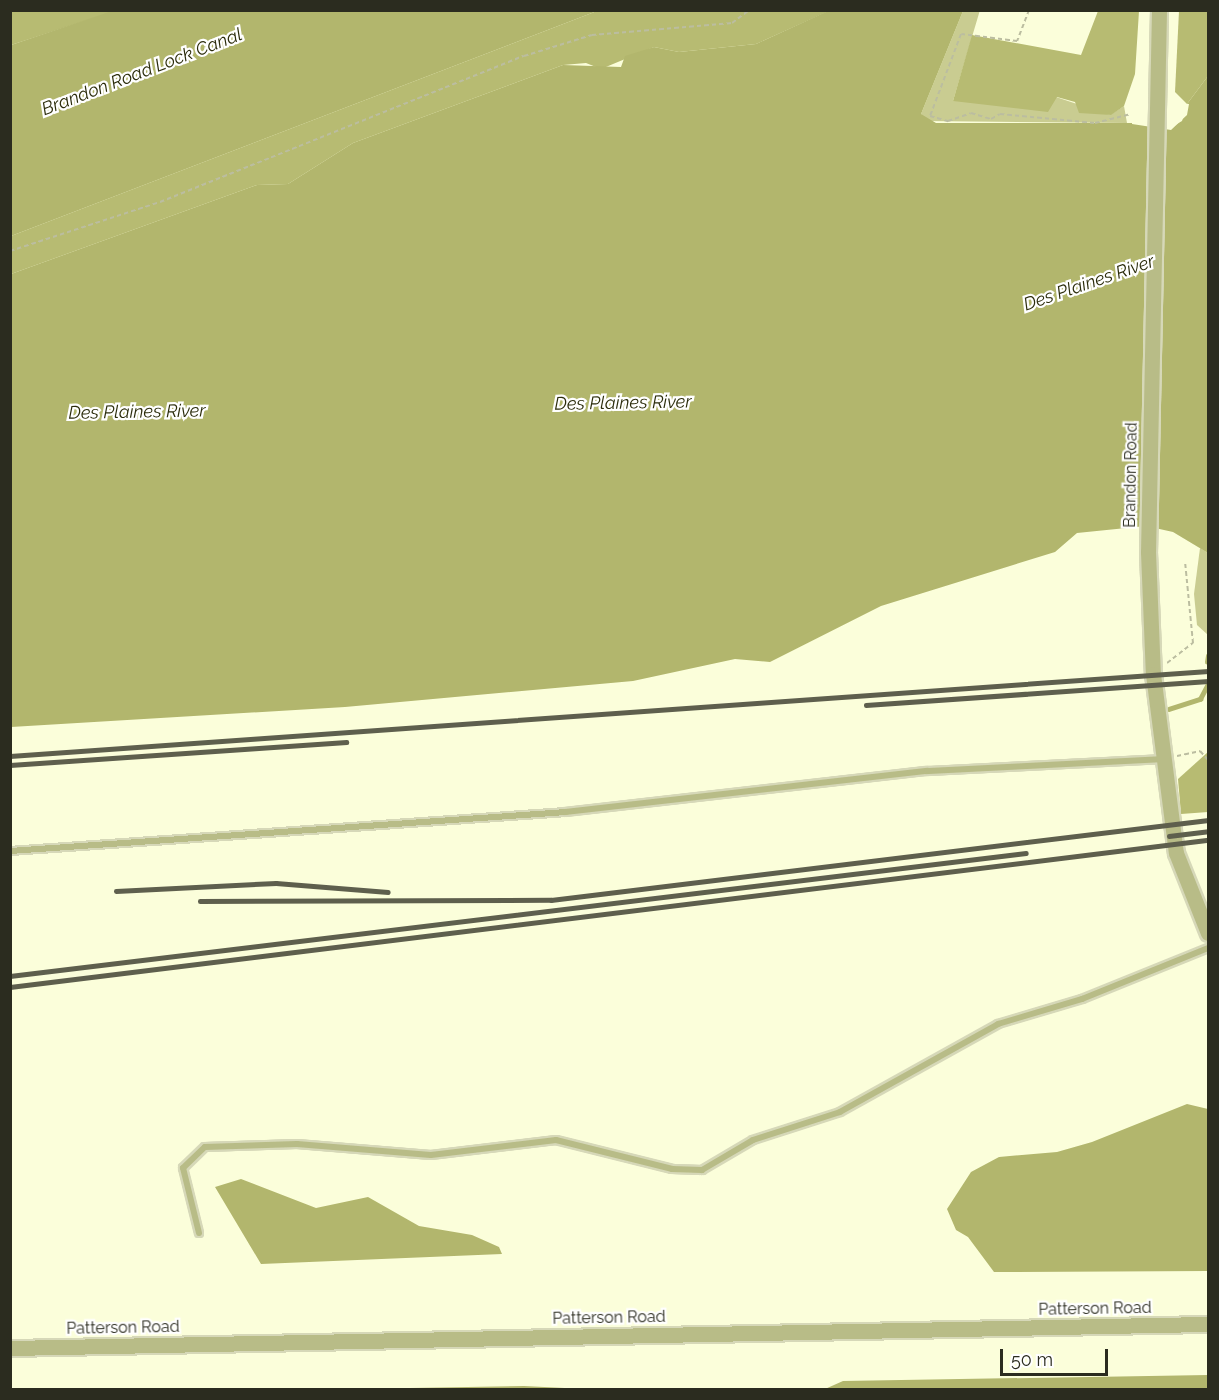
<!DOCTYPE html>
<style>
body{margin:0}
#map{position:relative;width:1219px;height:1400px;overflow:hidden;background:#fbfeda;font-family:Raleway,sans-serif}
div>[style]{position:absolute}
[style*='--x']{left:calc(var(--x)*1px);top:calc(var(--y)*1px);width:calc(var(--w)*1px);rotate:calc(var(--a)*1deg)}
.green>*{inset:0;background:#c9cc91}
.forest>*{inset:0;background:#b7bb72}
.water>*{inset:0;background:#b2b66d}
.pier>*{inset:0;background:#fbfeda}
.stream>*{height:4.5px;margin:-2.25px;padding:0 2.25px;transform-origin:2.25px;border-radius:2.25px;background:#b2b66d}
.path>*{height:2px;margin-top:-1px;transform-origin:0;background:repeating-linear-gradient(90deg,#bbbda0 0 4.5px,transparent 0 7.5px)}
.roads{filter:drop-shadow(2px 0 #d6d8b8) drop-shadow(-2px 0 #d6d8b8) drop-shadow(0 2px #d6d8b8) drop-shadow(0 -2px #d6d8b8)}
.service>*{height:6px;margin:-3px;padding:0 3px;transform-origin:3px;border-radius:3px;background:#b8bc87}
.tertiary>*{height:15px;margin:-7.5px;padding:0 7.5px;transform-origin:7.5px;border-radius:7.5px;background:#b8bc87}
.rail>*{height:4.5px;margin:-2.25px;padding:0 2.25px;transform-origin:2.25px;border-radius:2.25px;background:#5e5f4d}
span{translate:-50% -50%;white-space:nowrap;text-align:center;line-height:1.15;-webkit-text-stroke:4.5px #fff;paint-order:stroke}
.street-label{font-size:16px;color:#2b2c1f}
.water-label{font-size:18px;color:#2b2c0b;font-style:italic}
.frame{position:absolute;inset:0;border:12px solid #2b2c1f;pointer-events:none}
.scale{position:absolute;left:1000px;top:1349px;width:108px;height:27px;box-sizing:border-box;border:3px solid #2b2c1f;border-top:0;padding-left:8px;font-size:18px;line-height:21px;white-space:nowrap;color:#2b2c1f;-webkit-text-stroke:4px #fff;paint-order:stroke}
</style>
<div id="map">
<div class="green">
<i style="clip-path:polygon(980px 10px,953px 101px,1056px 97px,1110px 115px,1124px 106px,1127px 123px,925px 121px,921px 114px,963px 11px)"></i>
<i style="clip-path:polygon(1200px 548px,1208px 553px,1208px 635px,1197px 625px,1194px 594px)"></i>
</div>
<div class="forest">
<i style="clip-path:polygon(11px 10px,115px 11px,11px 45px)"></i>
<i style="clip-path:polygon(597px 11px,829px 11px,756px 44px,679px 52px,654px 47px,601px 69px,586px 63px,563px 65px,353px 143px,288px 184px,257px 185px,11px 274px,11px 236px)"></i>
<i style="clip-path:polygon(1098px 11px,1139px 11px,1135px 74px,1124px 106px,1111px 115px,1079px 113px,1075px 102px,1057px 97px,1048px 112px,953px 101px,972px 35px,1081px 55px)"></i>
<i style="clip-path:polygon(1179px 11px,1208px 11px,1208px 76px,1187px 104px,1175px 92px)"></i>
<i style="clip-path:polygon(1208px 752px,1208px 812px,1181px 814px,1178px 779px)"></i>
</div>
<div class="water">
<i style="clip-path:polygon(115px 10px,597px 10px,597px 11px,11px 236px,11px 45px)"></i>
<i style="clip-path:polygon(828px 11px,963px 11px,921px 114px,936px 123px,1132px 123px,1168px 129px,1182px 121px,1187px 104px,1208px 76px,1208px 553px,1173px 532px,1146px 526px,1077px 533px,1055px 552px,881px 606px,770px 662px,735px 659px,633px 681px,345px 707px,11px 727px,11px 274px,257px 185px,288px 184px,353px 143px,563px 65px,621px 67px,625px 56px,654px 47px,679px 52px,756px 44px)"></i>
<i style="clip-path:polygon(1187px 1104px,1208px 1109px,1208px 1271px,994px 1272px,968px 1237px,956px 1230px,947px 1209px,971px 1172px,999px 1157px,1057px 1152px,1092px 1142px)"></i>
<i style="clip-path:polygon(241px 1179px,316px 1208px,368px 1197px,419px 1226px,472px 1235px,499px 1247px,502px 1254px,261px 1264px,215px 1187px)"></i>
<i style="clip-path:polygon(1208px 1375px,1208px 1390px,825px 1389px,843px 1381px)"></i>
<i style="clip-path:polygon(524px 1386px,585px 1389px,353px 1389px)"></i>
</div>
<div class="pier">
<i style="clip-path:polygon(1184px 104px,1189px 104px,1187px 115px,1171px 130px,1132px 124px,1132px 120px,1167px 126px,1180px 119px)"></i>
</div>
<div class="stream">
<i style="--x:1207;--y:662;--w:6;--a:-81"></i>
<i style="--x:1169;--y:709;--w:33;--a:-18"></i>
<i style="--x:1200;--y:699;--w:15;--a:-62"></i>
</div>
<div class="path">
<i style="--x:1029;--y:10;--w:33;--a:111"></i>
<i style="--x:1017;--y:41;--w:56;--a:-172.9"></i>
<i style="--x:961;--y:34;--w:88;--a:110.7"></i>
<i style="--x:930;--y:116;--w:19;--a:16"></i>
<i style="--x:948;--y:121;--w:24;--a:-19"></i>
<i style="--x:971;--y:113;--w:21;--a:17"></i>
<i style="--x:991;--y:119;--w:10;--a:-29"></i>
<i style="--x:1000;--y:114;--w:95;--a:5.4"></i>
<i style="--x:1095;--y:123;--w:37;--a:-14"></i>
<i style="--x:10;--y:251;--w:158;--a:-18.1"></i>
<i style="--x:160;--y:202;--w:392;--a:-21.9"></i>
<i style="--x:524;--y:56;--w:71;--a:-17.2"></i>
<i style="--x:592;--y:35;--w:141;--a:-4.9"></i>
<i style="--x:732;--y:23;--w:21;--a:-37"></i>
<i style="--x:1167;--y:663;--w:33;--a:-38"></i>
<i style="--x:1193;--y:643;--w:81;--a:-95.6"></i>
<i style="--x:1177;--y:756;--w:24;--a:-12"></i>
<i style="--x:1200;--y:751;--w:12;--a:48"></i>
</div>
<div class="roads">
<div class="service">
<i style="--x:10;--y:851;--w:557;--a:-4.01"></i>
<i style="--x:566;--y:812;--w:363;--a:-6.5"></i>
<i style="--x:927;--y:771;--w:235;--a:-2.9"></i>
<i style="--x:199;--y:1233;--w:67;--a:-103.8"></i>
<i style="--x:183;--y:1168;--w:30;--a:-44"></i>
<i style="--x:205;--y:1147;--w:92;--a:-1.9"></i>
<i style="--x:297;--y:1144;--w:134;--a:4.7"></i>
<i style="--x:431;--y:1155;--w:126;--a:-6.8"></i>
<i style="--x:556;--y:1140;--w:120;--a:14"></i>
<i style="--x:672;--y:1169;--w:30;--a:2"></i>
<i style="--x:702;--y:1170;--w:59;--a:-30.5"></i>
<i style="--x:753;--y:1140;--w:91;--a:-17.8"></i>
<i style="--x:840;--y:1112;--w:181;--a:-29.1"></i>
<i style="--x:998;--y:1024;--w:88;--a:-16.6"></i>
<i style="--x:1082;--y:999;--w:136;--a:-22"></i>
</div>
<div class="tertiary">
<i style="--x:1159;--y:10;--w:542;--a:91.16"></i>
<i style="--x:1148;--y:552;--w:122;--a:87.7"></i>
<i style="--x:1153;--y:674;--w:180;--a:82.7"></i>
<i style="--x:1176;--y:853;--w:86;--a:68.2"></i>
<i style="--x:10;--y:1348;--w:1198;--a:-1.15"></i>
</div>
</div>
<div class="rail">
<i style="--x:866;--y:705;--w:343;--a:-4"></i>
<i style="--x:10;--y:756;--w:1201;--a:-4.06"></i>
<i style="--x:10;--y:765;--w:337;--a:-3.9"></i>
<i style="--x:1169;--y:836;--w:39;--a:-7"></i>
<i style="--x:116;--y:891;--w:160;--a:-2.9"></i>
<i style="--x:276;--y:883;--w:112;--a:4.6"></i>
<i style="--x:200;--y:901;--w:351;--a:-0.2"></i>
<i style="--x:551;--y:900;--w:662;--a:-6.94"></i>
<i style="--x:10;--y:976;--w:1023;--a:-6.9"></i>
<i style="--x:10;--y:987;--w:1207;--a:-7"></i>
</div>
<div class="street-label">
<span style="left:1131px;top:475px;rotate:-89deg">Brandon Road</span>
<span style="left:1095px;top:1309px;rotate:-1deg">Patterson Road</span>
<span style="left:609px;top:1318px;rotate:-1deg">Patterson Road</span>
<span style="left:123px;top:1328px;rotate:-1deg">Patterson Road</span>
</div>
<div class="water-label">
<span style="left:142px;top:72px;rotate:-21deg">Brandon Road Lock Canal</span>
<span style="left:1089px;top:283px;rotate:-19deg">Des Plaines River</span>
<span style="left:623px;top:403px;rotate:-1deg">Des Plaines River</span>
<span style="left:137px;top:412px;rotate:-1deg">Des Plaines River</span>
</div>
<div class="frame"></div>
<div class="scale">50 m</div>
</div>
